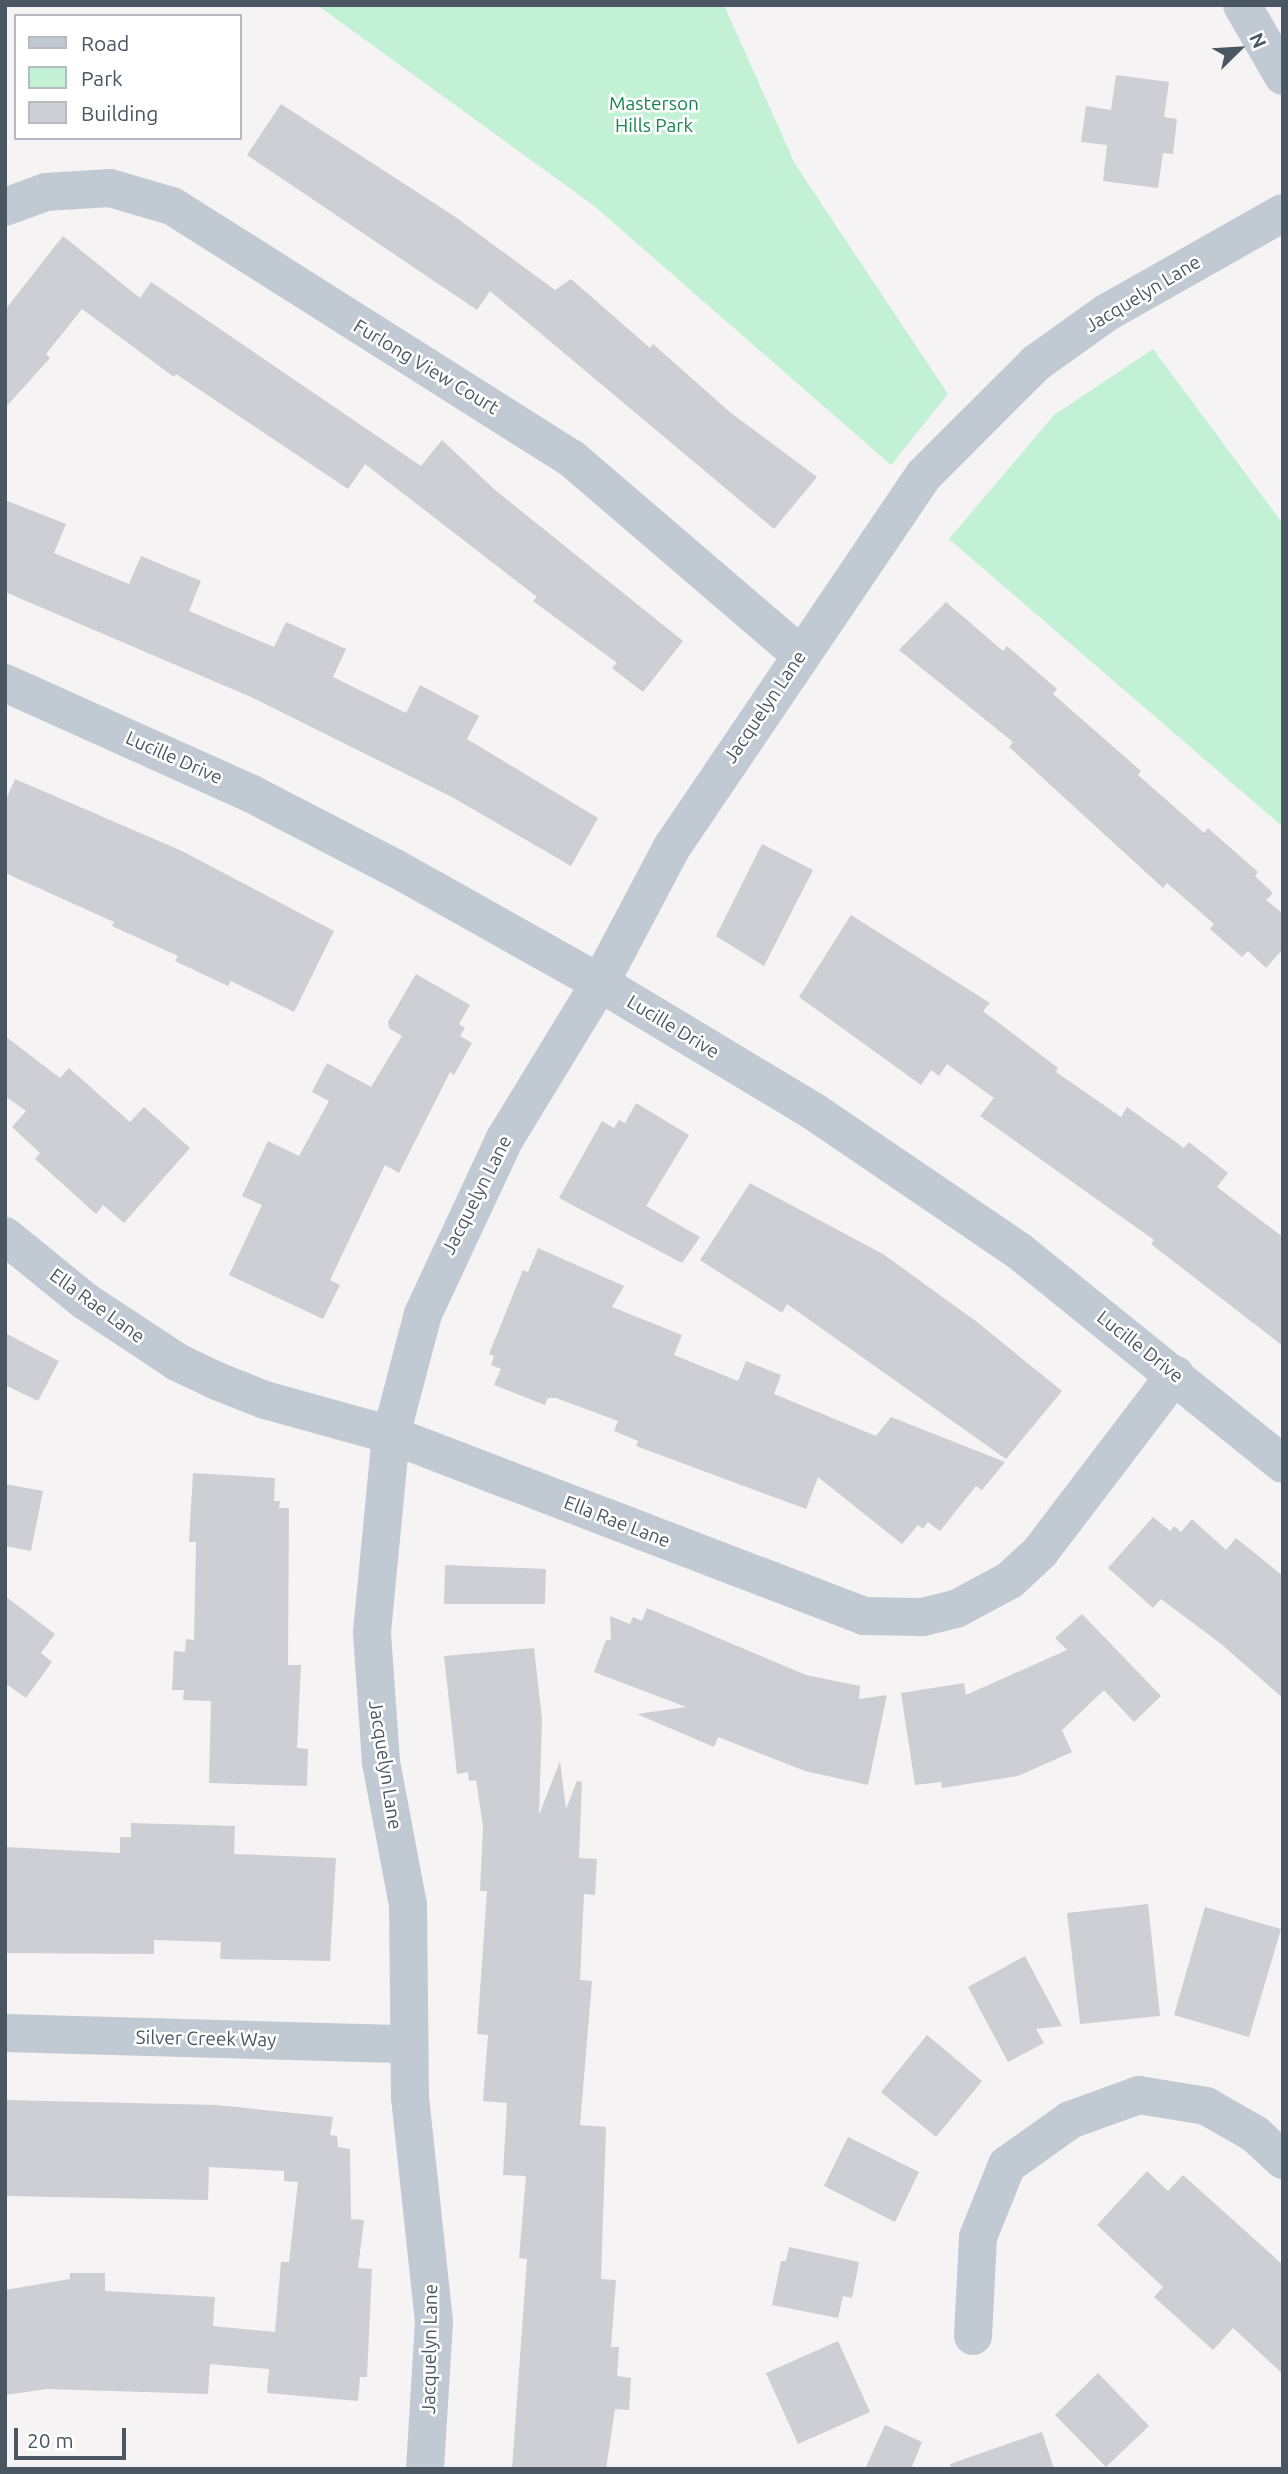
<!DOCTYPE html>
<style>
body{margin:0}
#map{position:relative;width:1288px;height:2474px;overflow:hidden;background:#f5f3f3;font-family:Ubuntu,sans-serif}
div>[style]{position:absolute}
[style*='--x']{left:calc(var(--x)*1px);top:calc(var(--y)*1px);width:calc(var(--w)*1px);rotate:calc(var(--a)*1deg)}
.green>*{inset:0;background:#c3f1d5}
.building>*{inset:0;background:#cdcfd5}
.minor>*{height:38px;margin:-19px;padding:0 19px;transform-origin:19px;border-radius:19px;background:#c1cad2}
span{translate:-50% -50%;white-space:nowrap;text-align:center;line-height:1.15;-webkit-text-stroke:5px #fff;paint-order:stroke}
.park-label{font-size:19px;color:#17864f}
.street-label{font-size:19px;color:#4a5661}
.frame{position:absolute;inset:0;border:7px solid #4a5661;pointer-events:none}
.legend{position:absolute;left:14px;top:14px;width:228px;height:126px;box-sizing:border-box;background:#fff;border:2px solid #b7bbc0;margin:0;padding:9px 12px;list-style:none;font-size:21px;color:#4a5661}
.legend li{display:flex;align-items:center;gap:14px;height:35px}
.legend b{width:35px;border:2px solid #b7bbc0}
.north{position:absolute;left:1204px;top:14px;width:70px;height:70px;-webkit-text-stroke:5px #fff;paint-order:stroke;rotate:66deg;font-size:19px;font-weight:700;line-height:28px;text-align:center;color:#4a5661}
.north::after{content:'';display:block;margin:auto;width:24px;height:32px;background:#4a5661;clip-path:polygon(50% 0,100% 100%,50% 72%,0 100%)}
.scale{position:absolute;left:14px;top:2428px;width:112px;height:32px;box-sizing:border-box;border:4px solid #4a5661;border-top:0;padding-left:9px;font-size:21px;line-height:24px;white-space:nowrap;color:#4a5661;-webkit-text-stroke:5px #fff;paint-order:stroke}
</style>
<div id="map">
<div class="green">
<i style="clip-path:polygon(317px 5px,724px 5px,795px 164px,948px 394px,891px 465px,593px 205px)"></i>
<i style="clip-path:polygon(1153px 349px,1283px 524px,1283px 827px,949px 539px,1054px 415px)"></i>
</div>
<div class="building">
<i style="clip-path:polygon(1116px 75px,1169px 82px,1164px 117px,1177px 119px,1173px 154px,1163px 153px,1158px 188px,1103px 181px,1107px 145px,1081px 142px,1086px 106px,1111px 110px)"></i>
<i style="clip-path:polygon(281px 104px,454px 216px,555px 290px,571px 279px,650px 348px,653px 344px,731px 413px,817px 477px,774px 529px,490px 291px,477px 310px,247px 155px)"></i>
<i style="clip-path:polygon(63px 236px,140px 298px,151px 282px,421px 466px,442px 440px,495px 490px,683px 641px,643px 692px,612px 668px,617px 663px,533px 601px,537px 597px,365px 464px,348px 489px,176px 374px,174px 377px,82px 309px,46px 354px,50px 358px,5px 408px,5px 310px)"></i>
<i style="clip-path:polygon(5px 500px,66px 524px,54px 553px,129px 584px,141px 556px,201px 581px,189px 611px,274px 647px,286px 622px,346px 649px,333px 677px,406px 713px,420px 685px,479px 716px,467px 739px,598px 818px,571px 866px,452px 797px,251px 697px,5px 592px)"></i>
<i style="clip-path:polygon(946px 602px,1003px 651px,1007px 646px,1057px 689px,1053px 694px,1141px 771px,1138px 775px,1204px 833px,1208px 828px,1258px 872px,1255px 876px,1273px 893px,1266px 900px,1283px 914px,1283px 949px,1266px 968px,1248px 951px,1242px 957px,1210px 929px,1214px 924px,1167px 883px,1163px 888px,1009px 747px,1013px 742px,899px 650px)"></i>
<i style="clip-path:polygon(15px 779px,182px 851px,334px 931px,294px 1012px,231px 981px,228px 986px,175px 961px,178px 956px,112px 926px,114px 922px,5px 873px,5px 802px)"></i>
<i style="clip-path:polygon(762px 844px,813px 870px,764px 966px,716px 936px)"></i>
<i style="clip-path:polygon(851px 915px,990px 1003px,983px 1011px,1058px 1068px,1056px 1072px,1121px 1117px,1127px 1107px,1184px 1148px,1189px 1142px,1228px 1173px,1217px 1187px,1283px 1237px,1283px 1346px,1151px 1244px,1154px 1240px,980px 1116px,994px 1098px,947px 1064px,939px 1076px,931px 1070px,921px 1085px,799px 997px)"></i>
<i style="clip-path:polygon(416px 974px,470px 1005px,459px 1024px,465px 1028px,460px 1036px,472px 1043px,454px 1075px,450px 1072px,399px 1173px,385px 1165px,330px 1280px,340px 1285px,323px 1319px,229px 1275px,262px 1205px,242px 1196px,268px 1141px,299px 1156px,329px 1101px,312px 1092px,327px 1063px,371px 1087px,402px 1036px,389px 1028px,388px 1022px)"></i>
<i style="clip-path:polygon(5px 1036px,60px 1078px,69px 1068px,130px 1122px,144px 1107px,190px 1148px,124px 1223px,103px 1205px,96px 1214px,35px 1159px,40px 1153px,12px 1127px,26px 1111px,5px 1096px)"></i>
<i style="clip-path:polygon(636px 1103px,689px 1135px,646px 1206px,700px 1237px,682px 1263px,559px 1198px,602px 1121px,614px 1128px,619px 1120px,625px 1123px)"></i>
<i style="clip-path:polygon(750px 1183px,883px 1254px,977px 1322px,1062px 1391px,1006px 1459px,787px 1304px,782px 1313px,700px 1260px)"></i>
<i style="clip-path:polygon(538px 1248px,624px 1286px,612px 1307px,682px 1335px,674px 1355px,738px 1381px,746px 1361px,781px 1375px,774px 1394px,876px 1436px,891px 1417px,1005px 1462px,982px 1490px,976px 1486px,940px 1531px,928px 1522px,923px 1529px,918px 1525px,902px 1544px,818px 1477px,806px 1509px,636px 1446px,638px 1441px,614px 1431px,618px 1421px,556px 1398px,548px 1398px,545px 1405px,494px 1385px,501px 1369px,491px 1365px,494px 1356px,489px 1354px,523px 1270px,528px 1272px)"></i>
<i style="clip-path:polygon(5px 1333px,59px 1361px,38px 1401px,5px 1385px)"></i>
<i style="clip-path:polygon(193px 1473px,275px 1478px,274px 1501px,280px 1501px,279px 1508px,289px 1508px,288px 1665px,301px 1665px,297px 1748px,308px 1749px,307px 1786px,209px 1783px,211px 1701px,183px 1700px,184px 1690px,172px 1690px,174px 1651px,185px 1652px,186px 1639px,194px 1640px,196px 1542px,189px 1542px)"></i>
<i style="clip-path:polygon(5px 1484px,43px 1491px,31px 1551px,5px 1546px)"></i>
<i style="clip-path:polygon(1153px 1517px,1170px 1531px,1174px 1526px,1181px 1532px,1192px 1519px,1226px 1550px,1236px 1538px,1283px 1576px,1283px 1698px,1220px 1643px,1161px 1599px,1153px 1608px,1108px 1568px)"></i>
<i style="clip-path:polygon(445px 1565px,546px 1569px,545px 1604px,444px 1604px)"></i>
<i style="clip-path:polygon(5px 1596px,55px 1634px,41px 1653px,52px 1662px,26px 1698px,5px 1683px)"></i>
<i style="clip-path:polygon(647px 1608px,806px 1675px,860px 1686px,859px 1699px,887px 1695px,868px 1785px,805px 1771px,718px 1737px,714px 1747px,637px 1714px,686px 1707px,594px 1672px,606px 1640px,611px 1640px,610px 1616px,630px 1624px,633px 1617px,642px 1621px)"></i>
<i style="clip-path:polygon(1082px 1614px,1161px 1696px,1134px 1722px,1104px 1690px,1062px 1730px,1072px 1752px,1018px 1776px,942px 1788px,941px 1782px,915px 1785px,901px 1693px,964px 1683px,966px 1695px,1067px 1650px,1055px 1638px)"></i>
<i style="clip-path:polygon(534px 1648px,542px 1719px,539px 1815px,560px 1761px,566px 1809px,577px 1781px,582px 1782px,579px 1858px,597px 1859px,595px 1895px,584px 1894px,580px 1980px,592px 1981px,580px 2125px,606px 2127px,601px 2279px,616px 2280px,611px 2347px,619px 2347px,617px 2376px,631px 2378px,629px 2410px,615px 2409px,606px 2469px,512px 2469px,527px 2259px,519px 2258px,526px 2176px,503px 2175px,507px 2103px,483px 2101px,488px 2035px,477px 2034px,487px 1891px,480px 1891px,483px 1826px,476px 1780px,469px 1781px,468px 1772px,457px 1774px,444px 1656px)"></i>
<i style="clip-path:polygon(131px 1823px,235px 1826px,234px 1854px,336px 1858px,330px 1961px,220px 1959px,221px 1942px,154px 1940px,154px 1954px,5px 1953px,5px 1847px,120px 1853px,120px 1837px,131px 1837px)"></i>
<i style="clip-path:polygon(1148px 1904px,1160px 2016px,1080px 2024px,1067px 1913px)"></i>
<i style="clip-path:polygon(1205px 1907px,1281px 1929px,1249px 2037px,1174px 2015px)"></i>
<i style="clip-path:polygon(1025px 1956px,1062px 2026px,1036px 2029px,1044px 2043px,1008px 2062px,968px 1987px)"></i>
<i style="clip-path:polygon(927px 2035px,982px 2081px,936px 2137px,881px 2092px)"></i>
<i style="clip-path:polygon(5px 2100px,216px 2105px,333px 2117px,330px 2135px,337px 2136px,338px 2147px,350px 2149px,351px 2219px,364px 2220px,358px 2268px,372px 2269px,367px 2377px,360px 2377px,358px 2401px,267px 2393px,269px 2369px,210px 2364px,208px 2394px,47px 2389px,5px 2395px,5px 2290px,70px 2279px,70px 2273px,105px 2273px,105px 2291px,215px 2297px,213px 2326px,275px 2332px,281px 2262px,289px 2262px,298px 2182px,284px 2181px,284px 2171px,209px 2167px,208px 2200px,5px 2196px)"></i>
<i style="clip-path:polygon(848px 2137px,919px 2172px,895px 2222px,824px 2186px)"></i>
<i style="clip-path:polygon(1147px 2171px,1168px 2191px,1183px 2175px,1283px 2265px,1283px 2374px,1233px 2328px,1213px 2350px,1154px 2297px,1163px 2287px,1097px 2225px)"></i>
<i style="clip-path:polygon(789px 2247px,859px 2262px,852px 2298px,843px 2296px,838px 2318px,772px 2305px,781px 2261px,786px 2261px)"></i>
<i style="clip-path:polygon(838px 2341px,870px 2412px,798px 2444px,766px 2373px)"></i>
<i style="clip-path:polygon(1098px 2373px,1149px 2426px,1106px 2467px,1055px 2415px)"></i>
<i style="clip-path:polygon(885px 2425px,922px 2442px,911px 2469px,865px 2469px)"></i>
<i style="clip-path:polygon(1042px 2432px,1054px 2469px,951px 2469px,950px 2464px)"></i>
</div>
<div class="minor">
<i style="--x:1242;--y:5;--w:82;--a:60"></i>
<i style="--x:5;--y:207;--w:44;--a:-20.1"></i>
<i style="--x:46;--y:192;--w:64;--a:-3.6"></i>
<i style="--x:110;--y:188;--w:65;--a:16.2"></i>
<i style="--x:172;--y:206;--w:472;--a:32.3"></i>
<i style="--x:571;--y:458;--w:301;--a:40.6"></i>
<i style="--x:5;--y:683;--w:271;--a:24.2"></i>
<i style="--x:252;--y:794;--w:161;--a:27.4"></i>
<i style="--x:395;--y:868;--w:235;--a:29.3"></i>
<i style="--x:600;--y:983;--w:249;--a:31"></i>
<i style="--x:813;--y:1111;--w:249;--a:34.2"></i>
<i style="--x:1019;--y:1251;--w:339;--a:38.9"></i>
<i style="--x:5;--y:1236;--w:103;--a:39.1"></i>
<i style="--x:85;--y:1301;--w:110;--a:33.5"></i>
<i style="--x:177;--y:1362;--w:44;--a:25.4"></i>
<i style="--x:217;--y:1381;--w:52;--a:21.6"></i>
<i style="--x:265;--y:1400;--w:131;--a:15.5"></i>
<i style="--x:391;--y:1435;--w:506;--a:20.94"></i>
<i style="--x:864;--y:1616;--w:59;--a:1"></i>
<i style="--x:923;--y:1617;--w:34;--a:-14"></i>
<i style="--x:956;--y:1609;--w:61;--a:-28.2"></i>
<i style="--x:1010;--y:1580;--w:41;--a:-43"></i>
<i style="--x:1040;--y:1552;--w:223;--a:-52.7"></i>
<i style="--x:5;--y:2033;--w:402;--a:1.6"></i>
<i style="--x:973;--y:2336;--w:99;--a:-87.1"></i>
<i style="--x:978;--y:2237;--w:78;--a:-68.1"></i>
<i style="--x:1007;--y:2165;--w:77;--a:-35.5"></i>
<i style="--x:1070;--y:2120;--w:73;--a:-19.9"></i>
<i style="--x:1139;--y:2095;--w:68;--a:9.3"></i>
<i style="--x:1206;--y:2106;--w:56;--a:29.7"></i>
<i style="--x:1255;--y:2134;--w:38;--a:43"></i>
<i style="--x:425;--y:2469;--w:147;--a:-86.5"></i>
<i style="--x:434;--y:2322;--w:226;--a:-96.1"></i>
<i style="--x:410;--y:2097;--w:192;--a:-90.6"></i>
<i style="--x:408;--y:1905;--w:146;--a:-100.7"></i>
<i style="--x:381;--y:1762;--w:130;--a:-94"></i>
<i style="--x:372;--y:1632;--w:198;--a:-84.5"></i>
<i style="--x:391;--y:1435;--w:125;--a:-75.2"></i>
<i style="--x:423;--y:1314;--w:192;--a:-65"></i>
<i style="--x:504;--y:1140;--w:184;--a:-58.6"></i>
<i style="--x:600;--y:983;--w:154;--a:-62.1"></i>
<i style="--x:672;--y:847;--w:449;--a:-55.9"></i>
<i style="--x:924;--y:475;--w:158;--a:-45"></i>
<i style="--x:1036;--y:363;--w:86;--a:-35.5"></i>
<i style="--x:1106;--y:313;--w:203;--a:-29.5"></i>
</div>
<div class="park-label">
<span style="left:654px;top:115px">Masterson<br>Hills Park</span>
</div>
<div class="street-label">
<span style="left:1143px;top:294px;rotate:-31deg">Jacquelyn Lane</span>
<span style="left:426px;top:367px;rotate:31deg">Furlong View Court</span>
<span style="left:765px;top:707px;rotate:-56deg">Jacquelyn Lane</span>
<span style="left:174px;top:758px;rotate:24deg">Lucille Drive</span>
<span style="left:673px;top:1027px;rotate:31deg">Lucille Drive</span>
<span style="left:477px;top:1195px;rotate:-63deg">Jacquelyn Lane</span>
<span style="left:97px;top:1306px;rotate:36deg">Ella Rae Lane</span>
<span style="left:1140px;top:1347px;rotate:38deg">Lucille Drive</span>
<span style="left:617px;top:1522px;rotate:21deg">Ella Rae Lane</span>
<span style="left:385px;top:1765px;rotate:81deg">Jacquelyn Lane</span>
<span style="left:206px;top:2039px;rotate:1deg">Silver Creek Way</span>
<span style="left:430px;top:2349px;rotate:-89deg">Jacquelyn Lane</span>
</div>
<div class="frame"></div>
<ul class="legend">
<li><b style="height:9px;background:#c1cad2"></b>Road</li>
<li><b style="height:19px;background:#c3f1d5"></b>Park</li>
<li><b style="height:19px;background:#cdcfd5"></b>Building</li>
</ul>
<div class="north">N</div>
<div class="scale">20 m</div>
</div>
